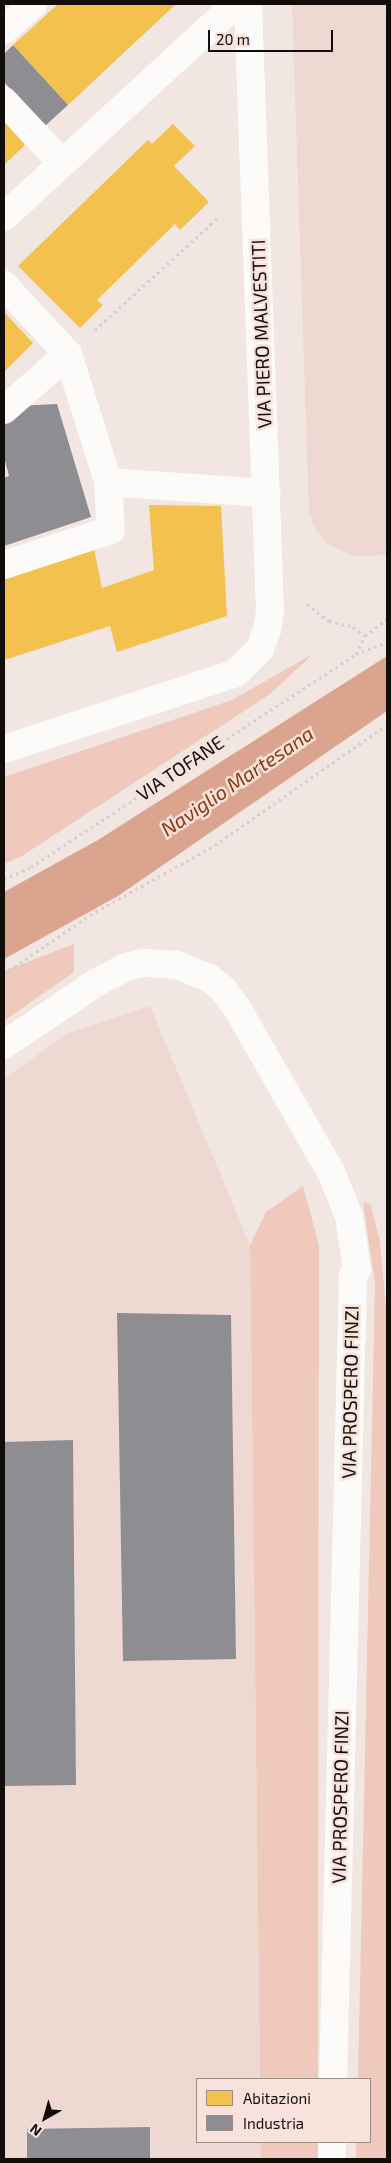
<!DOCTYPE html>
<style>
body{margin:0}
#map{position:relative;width:391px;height:2163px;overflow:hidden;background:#f1e6e1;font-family:"Exo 2",sans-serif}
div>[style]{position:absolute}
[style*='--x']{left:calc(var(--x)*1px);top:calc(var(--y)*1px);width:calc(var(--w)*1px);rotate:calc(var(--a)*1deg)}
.built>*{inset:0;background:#edd9d1}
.green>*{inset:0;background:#efcabc}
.water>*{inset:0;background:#dba48f}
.homes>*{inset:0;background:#f2c14e}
.industry>*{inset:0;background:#8d8d92}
.path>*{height:3px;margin-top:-1.5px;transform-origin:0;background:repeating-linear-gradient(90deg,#d2cfcd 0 2.5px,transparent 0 6.5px)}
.minor>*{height:28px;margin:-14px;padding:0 14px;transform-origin:14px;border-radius:14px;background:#fdfbfa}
span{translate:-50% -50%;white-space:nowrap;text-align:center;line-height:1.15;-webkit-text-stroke:5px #f7e3db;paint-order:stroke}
.street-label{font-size:19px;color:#130d0a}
.water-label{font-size:20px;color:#8c350a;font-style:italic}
.frame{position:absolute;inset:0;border:5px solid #130d0a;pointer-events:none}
.legend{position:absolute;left:196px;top:2078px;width:175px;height:65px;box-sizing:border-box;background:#f7e3db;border:1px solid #9c8d87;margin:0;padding:6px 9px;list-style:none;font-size:15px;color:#130d0a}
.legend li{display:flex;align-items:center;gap:10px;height:25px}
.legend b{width:25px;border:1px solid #9c8d87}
.north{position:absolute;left:20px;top:2093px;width:50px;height:50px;-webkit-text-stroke:4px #f7e3db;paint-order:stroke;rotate:218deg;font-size:14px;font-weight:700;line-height:20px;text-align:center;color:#130d0a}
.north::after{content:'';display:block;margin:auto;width:18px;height:22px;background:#130d0a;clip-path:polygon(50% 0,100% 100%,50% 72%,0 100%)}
.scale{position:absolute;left:208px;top:30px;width:125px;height:22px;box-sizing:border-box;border:2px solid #130d0a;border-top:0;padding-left:6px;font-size:15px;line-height:18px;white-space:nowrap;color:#130d0a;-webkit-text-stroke:4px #f7e3db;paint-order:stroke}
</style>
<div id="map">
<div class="built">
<i style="clip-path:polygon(292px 4px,387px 4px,387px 555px,355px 556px,327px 544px,315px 529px,309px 511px)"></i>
<i style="clip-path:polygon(150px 1006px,250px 1245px,260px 2079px,197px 2079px,197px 2142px,261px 2142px,261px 2159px,4px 2159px,4px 1079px,66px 1034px)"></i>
</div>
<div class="green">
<i style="clip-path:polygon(313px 654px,270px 694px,22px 856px,4px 864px,4px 777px,232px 700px)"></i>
<i style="clip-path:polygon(74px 944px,74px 972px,4px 1021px,4px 971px)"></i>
<i style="clip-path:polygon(303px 1186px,319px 1245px,318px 2079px,260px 2079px,250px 1245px,266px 1212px)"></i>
<i style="clip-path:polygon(363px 1202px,371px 1205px,380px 1242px,387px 1318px,387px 2159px,356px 2159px,356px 2142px,370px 2142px,370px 2079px,358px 2079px,375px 1284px)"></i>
<i style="clip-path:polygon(261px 2142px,318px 2142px,318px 2159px,261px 2159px)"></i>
</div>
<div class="water">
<i style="clip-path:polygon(387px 656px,387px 711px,118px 896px,4px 959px,4px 892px,98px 840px)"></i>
</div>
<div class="homes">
<i style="clip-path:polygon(58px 4px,176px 4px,68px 105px,13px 45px)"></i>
<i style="clip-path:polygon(4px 121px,25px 145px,4px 165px)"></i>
<i style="clip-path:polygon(173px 124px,195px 146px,174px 166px,209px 202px,180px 230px,175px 224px,97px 300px,103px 305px,80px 328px,18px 266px,148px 140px,152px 144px)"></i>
<i style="clip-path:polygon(4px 312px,33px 343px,4px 372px)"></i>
<i style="clip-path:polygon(149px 505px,221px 506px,227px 616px,117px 652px,110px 626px,4px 660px,4px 578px,94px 548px,102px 588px,154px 570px)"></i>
</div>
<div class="industry">
<i style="clip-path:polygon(13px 45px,68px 105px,45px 126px,4px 82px,4px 54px)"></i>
<i style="clip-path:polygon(57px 404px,91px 517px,4px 546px,4px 478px,9px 476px,4px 457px,4px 420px,16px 406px)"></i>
<i style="clip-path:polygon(117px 1313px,231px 1315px,236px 1659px,123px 1661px)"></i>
<i style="clip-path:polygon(73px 1440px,76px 1785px,4px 1786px,4px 1442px)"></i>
<i style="clip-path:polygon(150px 2127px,150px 2159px,27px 2159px,27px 2129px)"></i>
</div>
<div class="path">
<i style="--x:95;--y:330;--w:169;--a:-42.4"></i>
<i style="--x:307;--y:604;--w:28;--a:38"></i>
<i style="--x:329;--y:621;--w:25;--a:14"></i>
<i style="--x:353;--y:627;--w:15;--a:37"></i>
<i style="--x:356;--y:654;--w:33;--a:-21"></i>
<i style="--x:4;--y:879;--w:30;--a:-24"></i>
<i style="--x:31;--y:867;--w:389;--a:-33.2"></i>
<i style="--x:356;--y:654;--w:20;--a:-63"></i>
<i style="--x:365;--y:636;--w:28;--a:-38"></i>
<i style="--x:4;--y:974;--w:104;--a:-34.5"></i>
<i style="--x:90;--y:915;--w:143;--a:-29.2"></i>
<i style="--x:215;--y:845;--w:204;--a:-35"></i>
</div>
<div class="minor">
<i style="--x:4;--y:30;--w:39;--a:-42"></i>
<i style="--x:4;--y:101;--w:85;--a:46.9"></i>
<i style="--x:4;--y:217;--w:315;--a:-42.6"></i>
<i style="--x:4;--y:285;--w:94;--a:47.2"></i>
<i style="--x:68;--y:354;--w:134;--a:72.6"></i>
<i style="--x:108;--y:482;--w:48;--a:86.4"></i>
<i style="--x:111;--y:530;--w:113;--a:161.9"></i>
<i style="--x:4;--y:410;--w:85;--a:-41.2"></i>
<i style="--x:108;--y:482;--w:159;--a:4"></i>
<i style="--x:4;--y:749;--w:244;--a:-18.1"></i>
<i style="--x:236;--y:673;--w:34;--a:-45"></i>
<i style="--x:260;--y:649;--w:20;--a:-70"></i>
<i style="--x:267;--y:630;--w:19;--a:-81"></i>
<i style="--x:270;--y:611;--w:607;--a:-92.08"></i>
<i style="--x:4;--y:1045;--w:112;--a:-34.1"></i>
<i style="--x:97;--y:982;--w:33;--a:-27"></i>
<i style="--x:126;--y:967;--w:17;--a:-13"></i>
<i style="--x:143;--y:963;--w:34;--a:3"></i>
<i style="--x:177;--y:965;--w:35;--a:22"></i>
<i style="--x:209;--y:978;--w:16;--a:38"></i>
<i style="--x:222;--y:988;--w:25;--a:53"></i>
<i style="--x:237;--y:1008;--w:189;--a:60.2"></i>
<i style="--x:331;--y:1172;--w:48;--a:67.8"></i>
<i style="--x:349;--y:1216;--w:54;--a:81.4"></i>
<i style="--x:357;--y:1269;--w:7;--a:124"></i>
<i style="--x:353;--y:1275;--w:804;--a:91.42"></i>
<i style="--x:332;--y:2159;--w:17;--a:-90"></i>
</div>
<div class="street-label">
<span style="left:261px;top:334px;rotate:-92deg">VIA PIERO MALVESTITI</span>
<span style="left:180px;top:768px;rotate:-34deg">VIA TOFANE</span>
<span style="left:350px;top:1392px;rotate:-89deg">VIA PROSPERO FINZI</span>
<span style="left:340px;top:1797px;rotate:-89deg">VIA PROSPERO FINZI</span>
</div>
<div class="water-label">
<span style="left:237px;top:781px;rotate:-34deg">Naviglio Martesana</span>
</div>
<div class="frame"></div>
<ul class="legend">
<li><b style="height:14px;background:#f2c14e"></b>Abitazioni</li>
<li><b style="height:14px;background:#8d8d92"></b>Industria</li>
</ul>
<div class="north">N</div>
<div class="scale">20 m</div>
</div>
